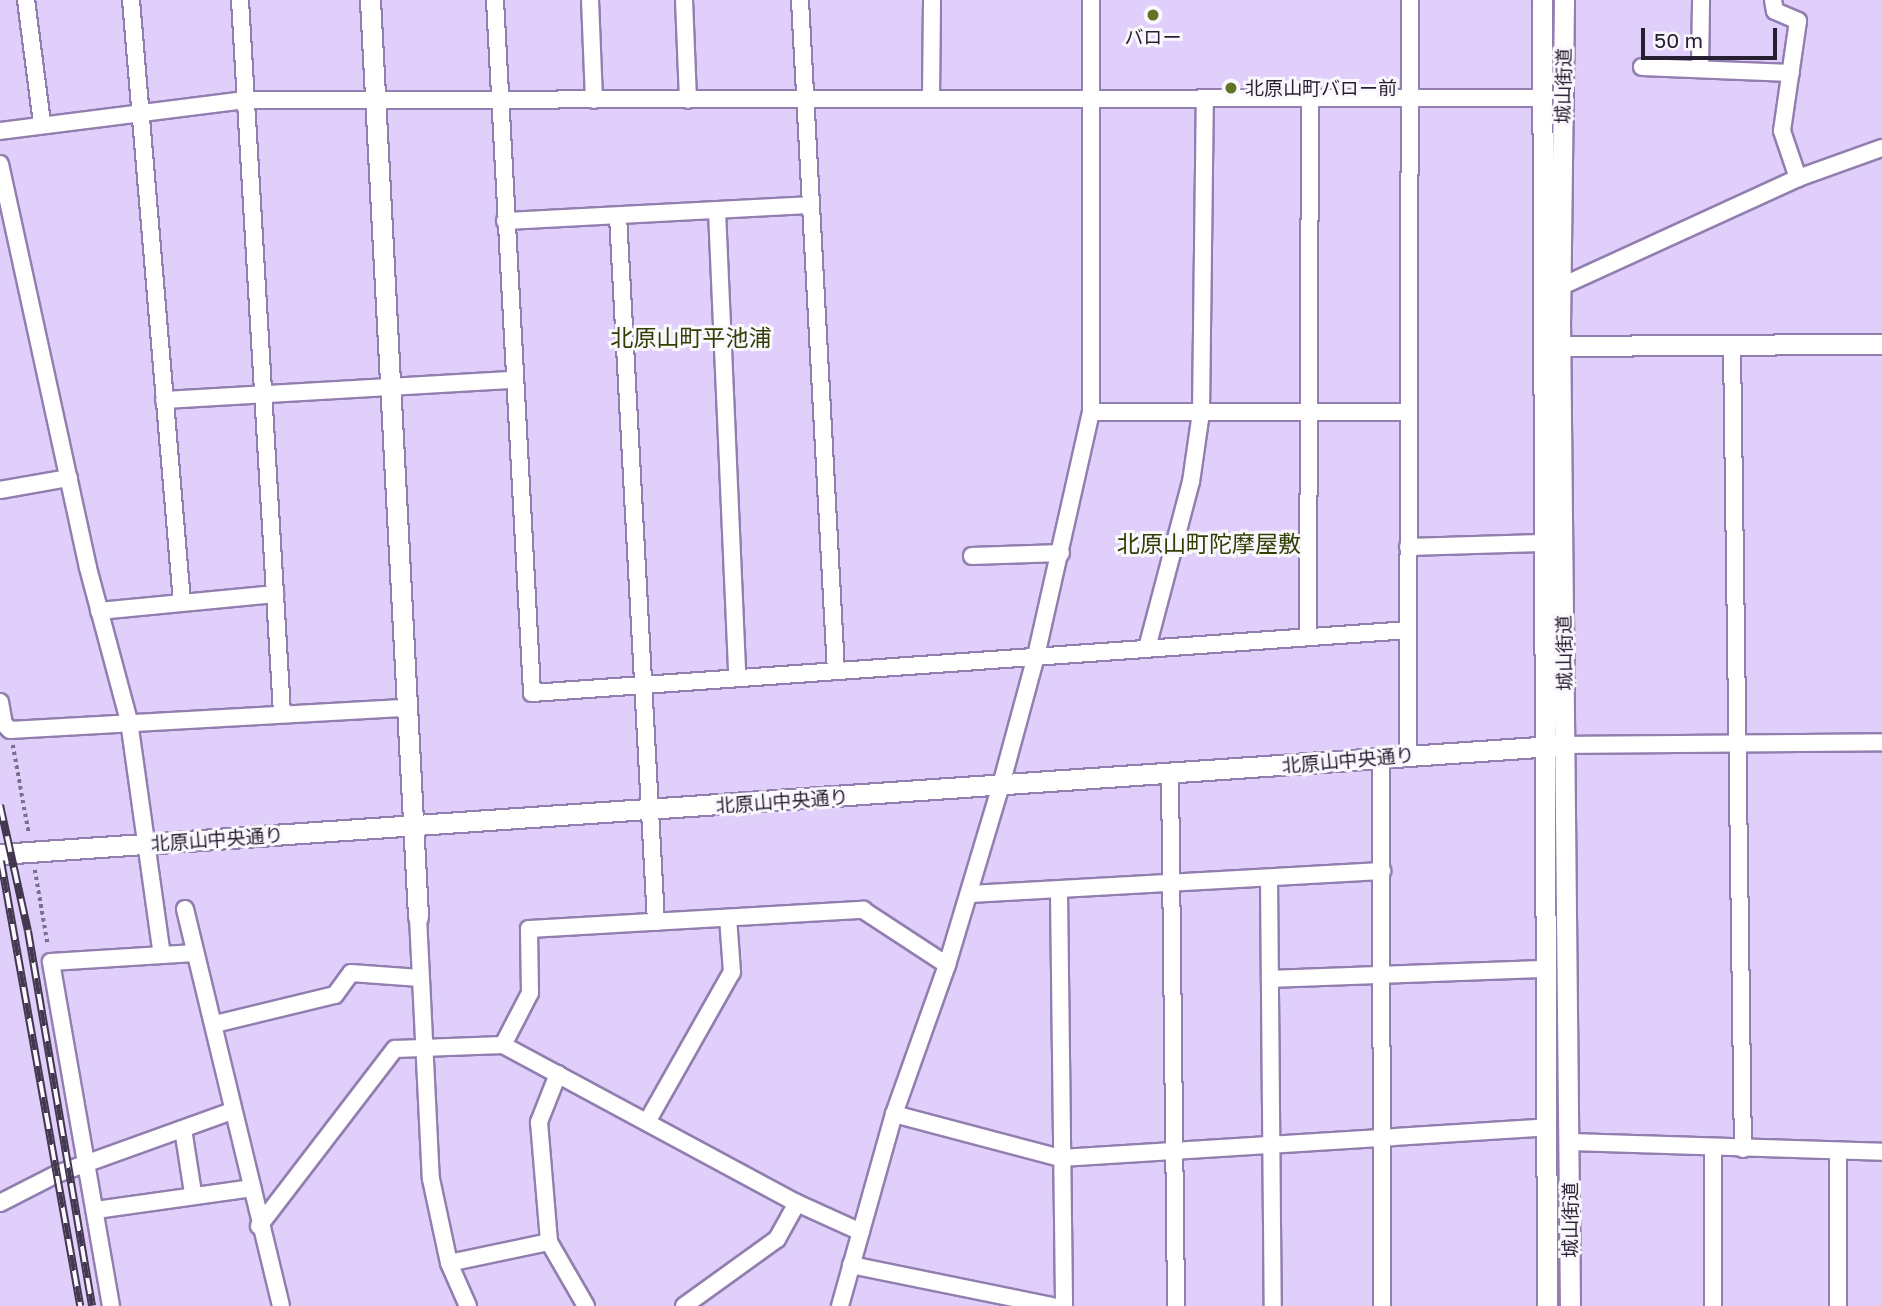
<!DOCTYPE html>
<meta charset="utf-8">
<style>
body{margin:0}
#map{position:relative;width:1882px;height:1306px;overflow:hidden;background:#dfcffa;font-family:"Golos Text","Noto Sans JP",sans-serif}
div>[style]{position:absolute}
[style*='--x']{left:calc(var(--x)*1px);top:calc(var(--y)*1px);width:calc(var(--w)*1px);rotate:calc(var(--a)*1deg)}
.path>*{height:3.5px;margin-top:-1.75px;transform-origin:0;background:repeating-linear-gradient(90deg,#7a6f8d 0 3.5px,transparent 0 7px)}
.roads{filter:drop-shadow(2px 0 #927eaf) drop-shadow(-2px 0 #927eaf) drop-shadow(0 2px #927eaf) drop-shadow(0 -2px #927eaf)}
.minor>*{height:16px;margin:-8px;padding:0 8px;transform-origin:8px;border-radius:8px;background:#fff}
.tertiary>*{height:19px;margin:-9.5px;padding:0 9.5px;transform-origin:9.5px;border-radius:9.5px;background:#fff}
.rail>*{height:8px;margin-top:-4px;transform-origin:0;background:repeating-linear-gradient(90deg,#faf8fd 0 16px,#42384f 0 32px);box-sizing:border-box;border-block:2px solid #42384f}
.dots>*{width:19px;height:19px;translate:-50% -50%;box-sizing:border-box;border:4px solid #faf8fd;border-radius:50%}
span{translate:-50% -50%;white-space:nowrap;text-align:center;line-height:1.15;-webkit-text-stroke:6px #faf8fd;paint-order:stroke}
.poi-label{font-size:19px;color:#261e31}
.left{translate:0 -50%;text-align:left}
.street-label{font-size:19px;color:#261e31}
.quarter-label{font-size:23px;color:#313f04}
.scale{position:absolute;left:1641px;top:28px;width:136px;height:32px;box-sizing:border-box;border:4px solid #261e31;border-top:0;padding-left:9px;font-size:21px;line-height:24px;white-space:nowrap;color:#261e31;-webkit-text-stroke:5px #faf8fd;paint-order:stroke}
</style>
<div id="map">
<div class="path">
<i style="--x:13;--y:745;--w:90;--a:79.8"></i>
<i style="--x:35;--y:870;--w:76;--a:80.2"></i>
</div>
<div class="roads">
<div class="minor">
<i style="--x:26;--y:0;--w:125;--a:82.6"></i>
<i style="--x:131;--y:0;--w:604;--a:85.16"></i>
<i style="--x:240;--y:0;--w:714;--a:86.63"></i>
<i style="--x:495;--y:0;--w:694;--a:86.94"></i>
<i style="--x:532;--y:693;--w:878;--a:-4.11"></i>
<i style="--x:590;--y:0;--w:100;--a:87.7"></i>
<i style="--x:684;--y:0;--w:100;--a:87.7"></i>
<i style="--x:800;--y:0;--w:672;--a:86.93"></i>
<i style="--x:1773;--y:0;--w:11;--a:80"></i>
<i style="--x:1775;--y:11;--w:25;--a:23"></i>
<i style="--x:1798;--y:21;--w:111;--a:98.3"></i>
<i style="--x:1782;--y:131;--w:50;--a:71.2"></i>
<i style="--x:1642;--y:67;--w:149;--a:2.3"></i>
<i style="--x:1700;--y:67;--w:67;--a:-89.1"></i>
<i style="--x:931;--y:98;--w:98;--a:-89.4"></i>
<i style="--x:0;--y:131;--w:247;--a:-7.2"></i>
<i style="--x:245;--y:100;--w:1296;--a:-0.09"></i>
<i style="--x:0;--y:164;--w:413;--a:77.7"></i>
<i style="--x:88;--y:568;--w:158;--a:75"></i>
<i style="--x:129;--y:721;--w:236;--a:82"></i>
<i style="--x:717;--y:211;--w:467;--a:87.5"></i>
<i style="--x:618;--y:216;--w:707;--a:86.92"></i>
<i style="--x:505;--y:221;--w:305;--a:-3"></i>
<i style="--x:1560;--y:287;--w:262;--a:-24.6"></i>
<i style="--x:1798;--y:178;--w:89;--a:-19.7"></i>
<i style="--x:1732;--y:346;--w:803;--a:89.22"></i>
<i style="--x:164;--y:400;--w:351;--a:-3.3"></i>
<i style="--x:1091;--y:412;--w:317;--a:0"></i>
<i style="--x:0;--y:490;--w:70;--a:-9.9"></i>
<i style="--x:1408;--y:547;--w:133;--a:-1.7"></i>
<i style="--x:972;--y:556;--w:89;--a:-1.9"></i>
<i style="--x:99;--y:611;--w:177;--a:-5.5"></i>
<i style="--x:1308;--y:636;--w:537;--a:-89.79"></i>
<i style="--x:1147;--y:648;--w:172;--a:-75.2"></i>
<i style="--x:1191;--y:482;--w:70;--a:-81.8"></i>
<i style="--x:1201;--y:413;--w:313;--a:-89.3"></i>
<i style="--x:0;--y:702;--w:22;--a:80"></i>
<i style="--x:4;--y:724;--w:8;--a:45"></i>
<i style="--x:10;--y:730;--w:397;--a:-3.2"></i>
<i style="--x:1565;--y:745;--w:317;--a:-0.5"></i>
<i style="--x:1408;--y:754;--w:754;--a:-89.85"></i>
<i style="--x:1381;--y:758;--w:548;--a:89.9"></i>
<i style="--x:1170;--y:774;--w:532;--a:89.35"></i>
<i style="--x:1269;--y:879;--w:427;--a:89.5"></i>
<i style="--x:1059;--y:892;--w:414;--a:89.3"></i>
<i style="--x:969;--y:894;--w:414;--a:-3.2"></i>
<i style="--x:185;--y:909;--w:408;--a:76.4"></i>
<i style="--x:418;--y:917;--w:262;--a:87.2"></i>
<i style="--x:431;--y:1179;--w:86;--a:77.9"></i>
<i style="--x:449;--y:1263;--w:47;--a:66.2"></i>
<i style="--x:1270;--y:979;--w:277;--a:-2.1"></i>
<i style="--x:215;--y:1024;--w:123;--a:-13.6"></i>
<i style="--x:335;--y:995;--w:27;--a:-54"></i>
<i style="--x:351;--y:973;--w:69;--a:4.1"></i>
<i style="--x:503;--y:1045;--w:334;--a:28.3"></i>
<i style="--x:797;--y:1203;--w:70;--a:24.4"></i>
<i style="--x:558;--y:1074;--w:52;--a:111.6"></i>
<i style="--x:539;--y:1122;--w:120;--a:85.2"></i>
<i style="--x:549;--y:1242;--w:74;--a:60"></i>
<i style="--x:894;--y:1114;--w:173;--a:14.8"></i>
<i style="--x:1061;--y:1158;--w:488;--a:-3.6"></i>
<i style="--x:647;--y:1122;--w:172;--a:-60.5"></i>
<i style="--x:732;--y:972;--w:54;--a:-94.2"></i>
<i style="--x:183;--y:1129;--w:65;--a:81.1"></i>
<i style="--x:1571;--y:1142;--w:311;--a:1.8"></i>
<i style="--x:1713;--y:1149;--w:157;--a:90"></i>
<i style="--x:0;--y:1203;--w:64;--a:-27"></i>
<i style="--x:57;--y:1174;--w:186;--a:-19.8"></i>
<i style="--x:96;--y:1210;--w:158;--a:-8"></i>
<i style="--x:259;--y:1226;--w:223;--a:-52.5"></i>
<i style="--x:395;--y:1049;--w:108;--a:-2.1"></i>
<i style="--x:503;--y:1045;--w:59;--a:-62.6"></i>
<i style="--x:530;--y:993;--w:64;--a:-90.9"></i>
<i style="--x:529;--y:929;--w:335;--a:-3.3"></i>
<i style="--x:863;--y:910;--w:100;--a:33.2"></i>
<i style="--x:449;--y:1263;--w:102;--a:-11.9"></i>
<i style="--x:851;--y:1265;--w:205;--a:11.5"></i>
<i style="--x:111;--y:1306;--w:349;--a:-99.9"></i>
<i style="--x:51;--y:962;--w:144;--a:-3.6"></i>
<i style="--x:684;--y:1306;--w:115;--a:-35.8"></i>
<i style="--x:777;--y:1239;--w:41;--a:-60.9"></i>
<i style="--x:840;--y:1306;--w:199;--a:-74.3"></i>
<i style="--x:894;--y:1114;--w:158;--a:-70.4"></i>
<i style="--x:947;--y:965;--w:188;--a:-73.3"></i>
<i style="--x:1001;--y:785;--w:134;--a:-74.8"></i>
<i style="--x:1036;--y:656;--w:250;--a:-77.3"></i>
<i style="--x:1091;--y:412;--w:412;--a:-90"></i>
<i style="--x:1838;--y:1306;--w:155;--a:-90"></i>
</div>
<div class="tertiary">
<i style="--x:370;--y:0;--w:918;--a:87"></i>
<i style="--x:1542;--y:0;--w:1306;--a:89.78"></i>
<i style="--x:1564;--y:0;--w:320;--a:90.7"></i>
<i style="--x:1560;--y:320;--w:986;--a:89.42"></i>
<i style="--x:1561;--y:346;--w:321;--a:-0.4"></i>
<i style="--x:0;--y:854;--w:1569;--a:-3.98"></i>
</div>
</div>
<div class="rail">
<i style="--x:0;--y:805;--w:129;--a:77.5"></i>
<i style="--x:28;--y:931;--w:380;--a:80.3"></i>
<i style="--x:1;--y:861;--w:452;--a:79.9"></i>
</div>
<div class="dots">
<i style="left:1153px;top:15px;background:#607424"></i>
<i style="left:1231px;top:88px;background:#607424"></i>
</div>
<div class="poi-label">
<span style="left:1153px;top:37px">バロー</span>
<span class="left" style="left:1245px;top:88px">北原山町バロー前</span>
</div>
<div class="street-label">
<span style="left:1563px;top:86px;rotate:-89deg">城山街道</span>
<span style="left:1564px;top:653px;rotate:-91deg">城山街道</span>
<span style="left:1348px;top:760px;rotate:-5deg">北原山中央通り</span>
<span style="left:782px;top:801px;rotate:-4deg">北原山中央通り</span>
<span style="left:217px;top:839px;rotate:-4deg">北原山中央通り</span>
<span style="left:1570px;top:1220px;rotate:-90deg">城山街道</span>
</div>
<div class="quarter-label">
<span style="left:691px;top:337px">北原山町平池浦</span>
<span style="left:1209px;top:543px">北原山町陀摩屋敷</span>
</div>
<div class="scale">50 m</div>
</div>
